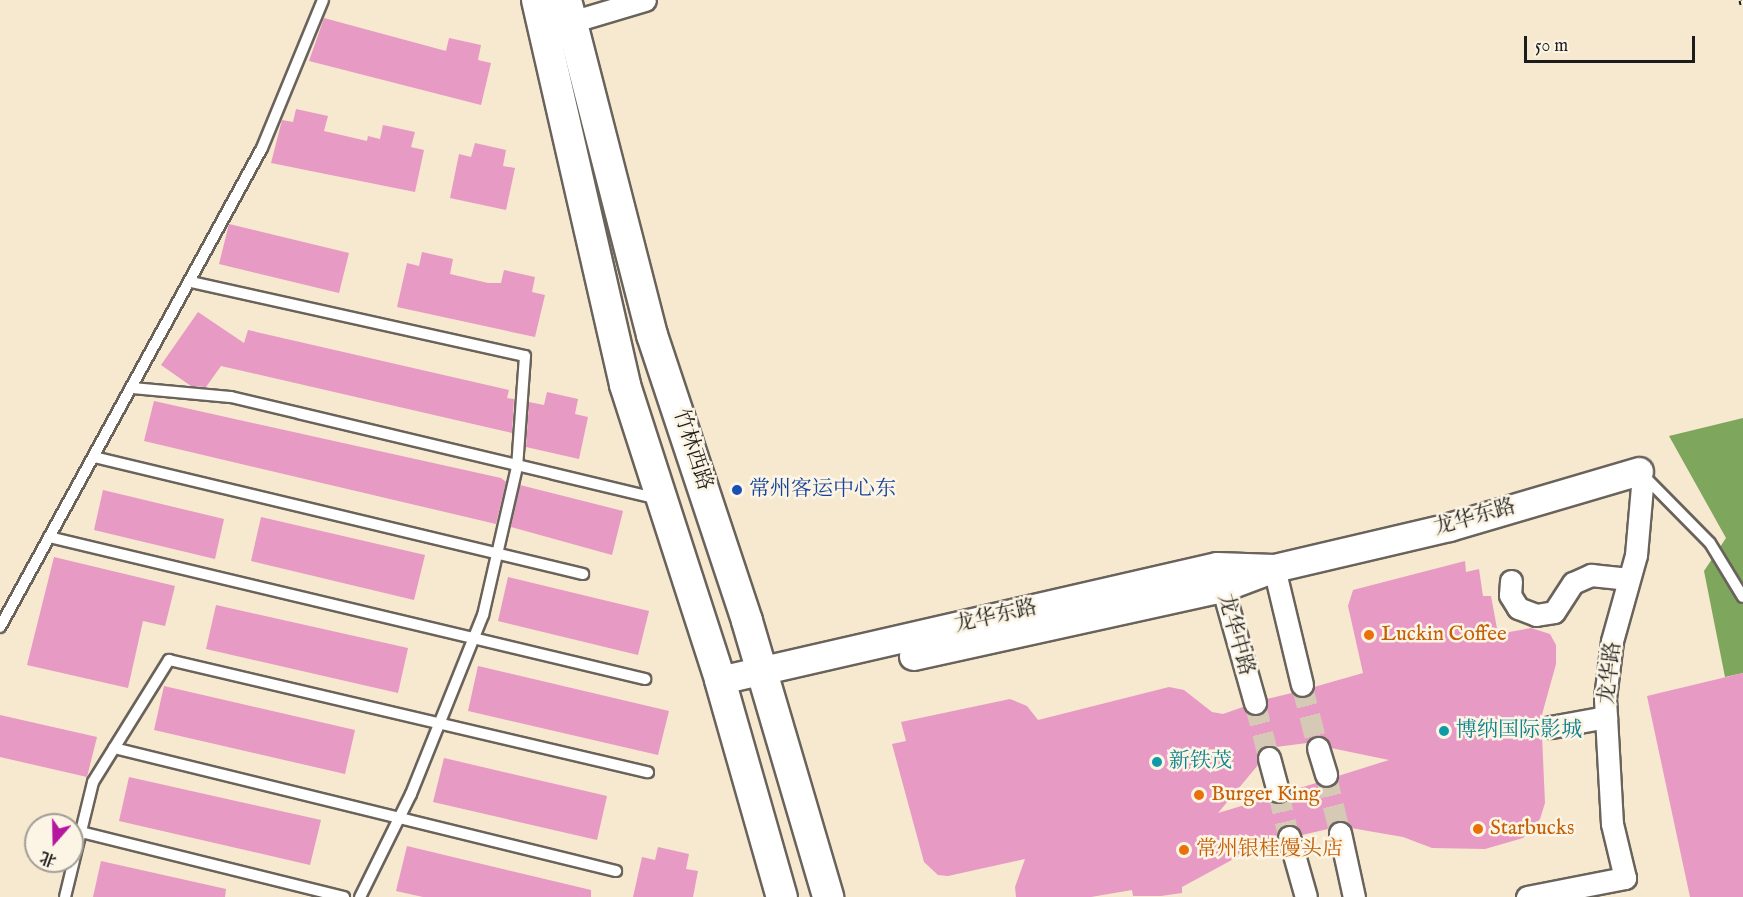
<!DOCTYPE html>
<meta charset="utf-8">
<style>
body{margin:0}
#map{position:relative;width:1743px;height:897px;overflow:hidden;background:#f7e8d0;font-family:"IM FELL English","Noto Serif SC",serif}
div>[style]{position:absolute}
[style*='--x']{left:calc(var(--x)*1px);top:calc(var(--y)*1px);width:calc(var(--w)*1px);rotate:calc(var(--a)*1deg)}
.forest>*{inset:0;background:#7ea65d}
.building>*{inset:0;background:#e79ac3}
.minor-tunnel>*{height:21px;margin-top:-10.5px;transform-origin:0;background:repeating-linear-gradient(90deg,#d6c9b5 0 21px,transparent 0 31px)}
.roads{filter:drop-shadow(2px 0 #69635b) drop-shadow(-2px 0 #69635b) drop-shadow(0 2px #69635b) drop-shadow(0 -2px #69635b)}
.service>*{height:10px;margin:-5px;padding:0 5px;transform-origin:5px;border-radius:5px;background:#fff}
.minor>*{height:21px;margin:-10.5px;padding:0 10.5px;transform-origin:10.5px;border-radius:10.5px;background:#fff}
.tertiary>*{height:27px;margin:-13.5px;padding:0 13.5px;transform-origin:13.5px;border-radius:13.5px;background:#fff}
.secondary>*{height:30px;margin:-15px;padding:0 15px;transform-origin:15px;border-radius:15px;background:#fff}
.rail>*{height:7px;margin-top:-3.5px;transform-origin:0;background:repeating-linear-gradient(90deg,#fcf5e5 0 14px,#1c1c1c 0 28px);box-sizing:border-box;border-block:2px solid #1c1c1c}
.dots>*{width:16px;height:16px;translate:-50% -50%;box-sizing:border-box;border:3px solid #fcf5e5;border-radius:50%}
span{translate:-50% -50%;white-space:nowrap;text-align:center;line-height:1.15;-webkit-text-stroke:5px #fcf5e5;paint-order:stroke}
.street-label{font-size:21px;color:#1c1c1c}
.transit-label{font-size:21px;color:#164399}
.left{translate:0 -50%;text-align:left}
.food-label{font-size:21px;color:#c56008}
.culture-label{font-size:21px;color:#0d838f}
.north{position:absolute;left:24px;top:813px;width:60px;height:60px;box-sizing:border-box;background:#fcf5e5;border:2px solid #a29e95;border-radius:50%;rotate:200deg;font-size:16px;font-weight:700;line-height:24px;text-align:center;color:#1c1c1c}
.north::after{content:'';display:block;margin:auto;width:21px;height:27px;background:#b5179e;clip-path:polygon(50% 0,100% 100%,50% 72%,0 100%)}
.scale{position:absolute;left:1524px;top:36px;width:171px;height:27px;box-sizing:border-box;border:3px solid #1c1c1c;border-top:0;padding-left:8px;font-size:18px;line-height:21px;white-space:nowrap;color:#1c1c1c;-webkit-text-stroke:4px #fcf5e5;paint-order:stroke}
</style>
<div id="map">
<div class="forest">
<i style="clip-path:polygon(1743px 418px,1743px 673px,1725px 677px,1704px 571px,1726px 538px,1669px 436px)"></i>
</div>
<div class="building">
<i style="clip-path:polygon(324px 18px,446px 51px,449px 38px,481px 45px,478px 60px,491px 63px,481px 105px,309px 61px)"></i>
<i style="clip-path:polygon(296px 109px,328px 116px,324px 131px,367px 141px,368px 136px,380px 139px,383px 125px,415px 132px,411px 147px,424px 150px,415px 192px,271px 163px,282px 120px,293px 122px)"></i>
<i style="clip-path:polygon(475px 143px,506px 150px,503px 166px,515px 168px,506px 210px,450px 198px,459px 154px,471px 157px)"></i>
<i style="clip-path:polygon(229px 224px,349px 253px,339px 293px,219px 264px)"></i>
<i style="clip-path:polygon(422px 252px,453px 259px,450px 274px,488px 283px,501px 283px,504px 270px,535px 277px,532px 292px,545px 295px,535px 337px,397px 307px,407px 263px,419px 266px)"></i>
<i style="clip-path:polygon(198px 312px,244px 343px,248px 330px,509px 390px,507px 398px,514px 399px,512px 433px,221px 366px,206px 387px,191px 386px,161px 365px)"></i>
<i style="clip-path:polygon(547px 392px,578px 399px,575px 414px,588px 417px,579px 459px,526px 447px,529px 402px,544px 405px)"></i>
<i style="clip-path:polygon(154px 401px,501px 478px,506px 482px,496px 524px,144px 441px)"></i>
<i style="clip-path:polygon(520px 485px,623px 511px,612px 555px,511px 527px)"></i>
<i style="clip-path:polygon(103px 490px,224px 519px,215px 559px,94px 530px)"></i>
<i style="clip-path:polygon(261px 517px,425px 555px,414px 600px,251px 561px)"></i>
<i style="clip-path:polygon(54px 557px,175px 586px,165px 626px,143px 621px,128px 688px,27px 665px)"></i>
<i style="clip-path:polygon(evenodd,1465px 561px,1466px 572px,1479px 569px,1483px 596px,1491px 596px,1498px 634px,1531px 628px,1550px 634px,1556px 645px,1556px 664px,1538px 729px,1542px 736px,1545px 803px,1540px 819px,1523px 838px,1485px 849px,1432px 848px,1403px 837px,1351px 828px,1343px 821px,1332px 823px,1328px 829px,1302px 835px,1297px 828px,1286px 825px,1277px 833px,1277px 842px,1241px 855px,1182px 887px,1182px 893px,1161px 896px,1133px 896px,1132px 890px,1091px 897px,1016px 897px,1015px 887px,1025px 859px,948px 876px,938px 875px,924px 862px,892px 744px,906px 741px,901px 722px,1010px 699px,1027px 706px,1038px 720px,1169px 687px,1184px 690px,1212px 712px,1223px 714px,1243px 707px,1251px 715px,1259px 715px,1267px 707px,1267px 699px,1292px 693px,1306px 697px,1314px 687px,1363px 673px,1348px 606px,1353px 590px,1465px 561px,1314px 736px,1326px 738px,1331px 748px,1389px 760px,1338px 776px,1330px 787px,1316px 783px,1290px 791px,1282px 803px,1268px 798px,1218px 813px,1258px 765px,1260px 749px,1307px 743px,1314px 736px)"></i>
<i style="clip-path:polygon(508px 577px,649px 611px,638px 655px,498px 621px)"></i>
<i style="clip-path:polygon(216px 605px,408px 648px,398px 693px,206px 649px)"></i>
<i style="clip-path:polygon(478px 666px,669px 711px,658px 755px,468px 711px)"></i>
<i style="clip-path:polygon(1743px 673px,1743px 897px,1690px 897px,1647px 696px)"></i>
<i style="clip-path:polygon(164px 686px,355px 730px,345px 774px,154px 730px)"></i>
<i style="clip-path:polygon(0 715px,97px 737px,87px 777px,0 757px)"></i>
<i style="clip-path:polygon(444px 758px,607px 796px,597px 840px,433px 802px)"></i>
<i style="clip-path:polygon(129px 777px,321px 820px,310px 865px,119px 821px)"></i>
<i style="clip-path:polygon(407px 846px,591px 890px,591px 897px,423px 897px,396px 891px)"></i>
<i style="clip-path:polygon(658px 847px,689px 854px,686px 869px,698px 871px,693px 897px,633px 897px,642px 857px,655px 860px)"></i>
<i style="clip-path:polygon(101px 861px,226px 889px,225px 897px,93px 897px)"></i>
</div>
<div class="minor-tunnel">
<i style="--x:1302;--y:685;--w:65;--a:75.7"></i>
<i style="--x:1255;--y:703;--w:57;--a:75.7"></i>
<i style="--x:1326;--y:775;--w:60;--a:76.4"></i>
<i style="--x:1278;--y:791;--w:47;--a:76.6"></i>
</div>
<div class="roads">
<div class="service">
<i style="--x:191;--y:282;--w:342;--a:12.5"></i>
<i style="--x:525;--y:356;--w:111;--a:94.1"></i>
<i style="--x:517;--y:467;--w:152;--a:102.9"></i>
<i style="--x:483;--y:615;--w:193;--a:111.9"></i>
<i style="--x:411;--y:794;--w:115;--a:116.3"></i>
<i style="--x:132;--y:388;--w:99;--a:5.2"></i>
<i style="--x:231;--y:397;--w:437;--a:13.4"></i>
<i style="--x:94;--y:457;--w:503;--a:13.46"></i>
<i style="--x:1643;--y:475;--w:95;--a:45.4"></i>
<i style="--x:1710;--y:543;--w:63;--a:58.6"></i>
<i style="--x:49;--y:537;--w:613;--a:13.4"></i>
<i style="--x:0;--y:627;--w:546;--a:-61.32"></i>
<i style="--x:262;--y:148;--w:160;--a:-67.6"></i>
<i style="--x:114;--y:748;--w:517;--a:13.77"></i>
<i style="--x:81;--y:832;--w:271;--a:13.9"></i>
<i style="--x:65;--y:897;--w:118;--a:-76.3"></i>
<i style="--x:93;--y:782;--w:144;--a:-58.1"></i>
<i style="--x:169;--y:660;--w:492;--a:13.2"></i>
</div>
<div class="minor">
<i style="--x:571;--y:22;--w:77;--a:-16.6"></i>
<i style="--x:1274;--y:568;--w:120;--a:76.5"></i>
<i style="--x:1218;--y:572;--w:136;--a:74.2"></i>
<i style="--x:1511;--y:581;--w:14;--a:94"></i>
<i style="--x:1510;--y:595;--w:15;--a:58"></i>
<i style="--x:1518;--y:608;--w:19;--a:21"></i>
<i style="--x:1536;--y:615;--w:18;--a:-9"></i>
<i style="--x:1554;--y:612;--w:35;--a:-57"></i>
<i style="--x:1573;--y:583;--w:20;--a:-24"></i>
<i style="--x:1591;--y:575;--w:38;--a:6"></i>
<i style="--x:1551;--y:727;--w:56;--a:-10.3"></i>
<i style="--x:1318;--y:748;--w:28;--a:73"></i>
<i style="--x:1269;--y:758;--w:34;--a:75"></i>
<i style="--x:1340;--y:833;--w:66;--a:77.7"></i>
<i style="--x:1289;--y:837;--w:62;--a:74.2"></i>
<i style="--x:1527;--y:897;--w:100;--a:-11"></i>
<i style="--x:1625;--y:878;--w:56;--a:-103.5"></i>
<i style="--x:1612;--y:824;--w:126;--a:-93.2"></i>
<i style="--x:1605;--y:698;--w:57;--a:-83"></i>
<i style="--x:1612;--y:641;--w:89;--a:-74.4"></i>
<i style="--x:1636;--y:555;--w:69;--a:-85"></i>
<i style="--x:1642;--y:486;--w:15;--a:-101"></i>
</div>
<div class="tertiary">
<i style="--x:913;--y:656;--w:315;--a:-12.4"></i>
<i style="--x:1221;--y:588;--w:46;--a:-20.4"></i>
<i style="--x:720;--y:680;--w:510;--a:-12.92"></i>
<i style="--x:1217;--y:566;--w:57;--a:2"></i>
<i style="--x:1274;--y:568;--w:180;--a:-13.2"></i>
<i style="--x:1449;--y:527;--w:198;--a:-16.4"></i>
</div>
<div class="secondary">
<i style="--x:537;--y:0;--w:395;--a:77.1"></i>
<i style="--x:625;--y:385;--w:310;--a:72.1"></i>
<i style="--x:720;--y:680;--w:226;--a:74.1"></i>
<i style="--x:566;--y:0;--w:346;--a:75.6"></i>
<i style="--x:652;--y:335;--w:301;--a:71.6"></i>
<i style="--x:747;--y:621;--w:288;--a:73.6"></i>
</div>
</div>
<div class="rail">
<i style="--x:1742;--y:0;--w:4;--a:76"></i>
</div>
<div class="dots">
<i style="left:737px;top:490px;background:#1a4fb4"></i>
<i style="left:1369px;top:635px;background:#e8710a"></i>
<i style="left:1444px;top:731px;background:#0f9aa8"></i>
<i style="left:1157px;top:762px;background:#0f9aa8"></i>
<i style="left:1199px;top:795px;background:#e8710a"></i>
<i style="left:1478px;top:829px;background:#e8710a"></i>
<i style="left:1184px;top:850px;background:#e8710a"></i>
</div>
<div class="street-label">
<span style="left:692px;top:450px;rotate:72deg">竹林西路</span>
<span style="left:1475px;top:518px;rotate:-16deg">龙华东路</span>
<span style="left:996px;top:617px;rotate:-13deg">龙华东路</span>
<span style="left:1235px;top:635px;rotate:74deg">龙华中路</span>
<span style="left:1611px;top:673px;rotate:-84deg">龙华路</span>
</div>
<div class="transit-label">
<span class="left" style="left:749px;top:490px">常州客运中心东</span>
</div>
<div class="food-label">
<span class="left" style="left:1381px;top:635px">Luckin Coffee</span>
<span class="left" style="left:1211px;top:795px">Burger King</span>
<span class="left" style="left:1490px;top:829px">Starbucks</span>
<span class="left" style="left:1196px;top:850px">常州银桂馒头店</span>
</div>
<div class="culture-label">
<span class="left" style="left:1456px;top:731px">博纳国际影城</span>
<span class="left" style="left:1169px;top:762px">新铁茂</span>
</div>
<div class="north">北</div>
<div class="scale">50 m</div>
</div>
